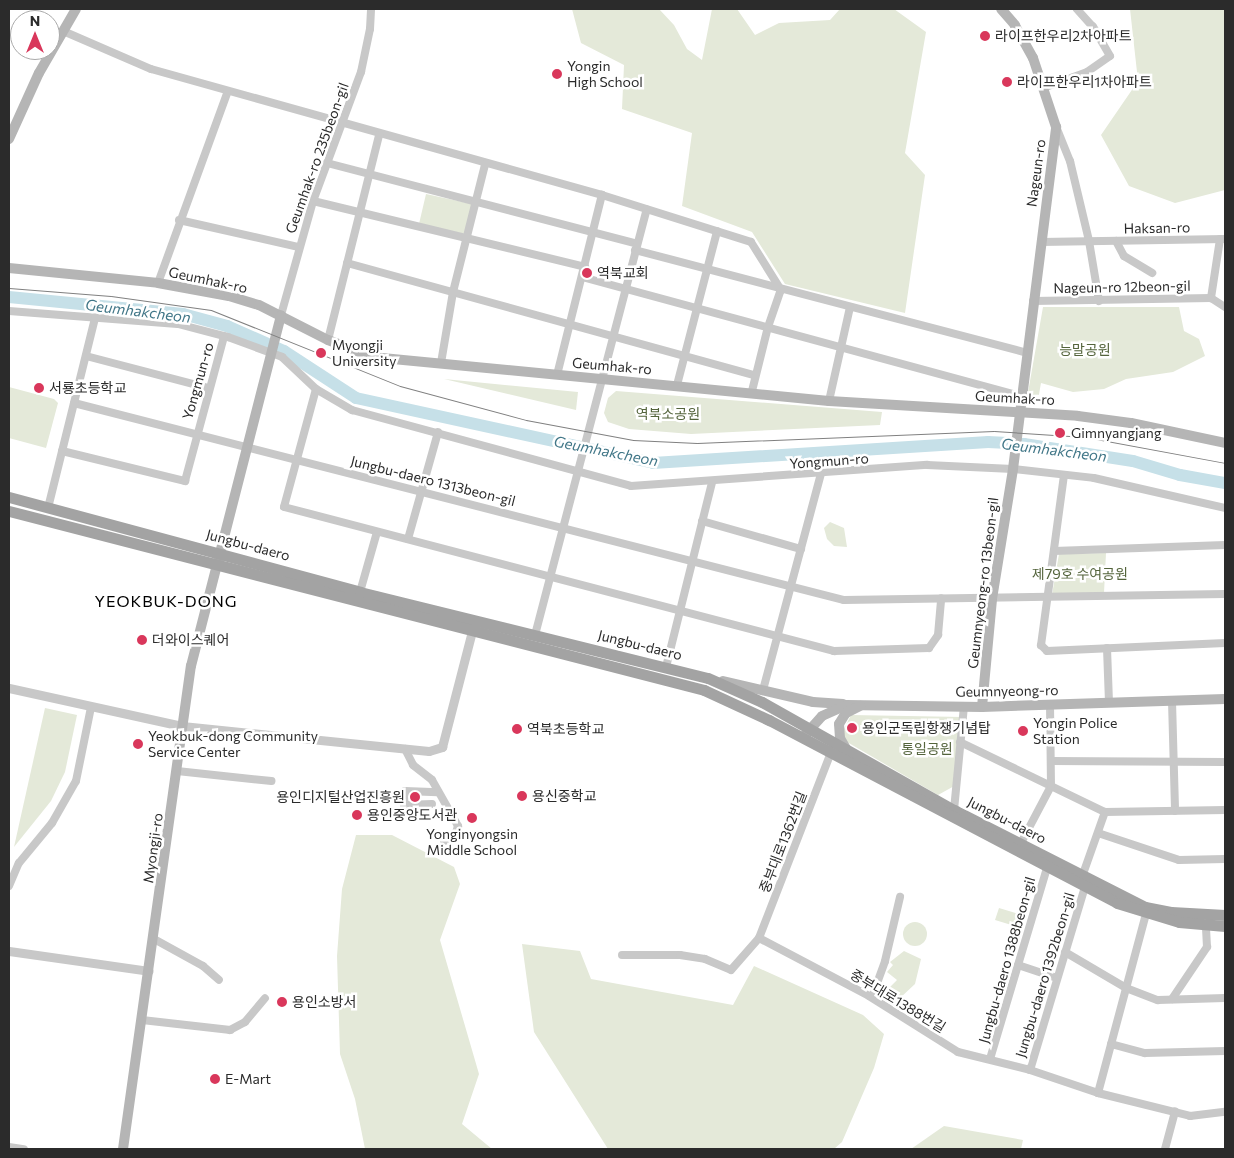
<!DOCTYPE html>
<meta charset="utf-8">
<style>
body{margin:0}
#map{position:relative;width:1234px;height:1158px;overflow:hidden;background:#fff;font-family:Commissioner,"Noto Sans KR",sans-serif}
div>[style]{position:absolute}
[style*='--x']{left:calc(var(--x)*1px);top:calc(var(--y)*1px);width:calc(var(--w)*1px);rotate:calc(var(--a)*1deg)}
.green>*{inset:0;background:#e4e9d9}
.round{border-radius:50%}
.river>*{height:12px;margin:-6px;padding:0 6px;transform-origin:6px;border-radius:6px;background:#c6e0e8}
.minor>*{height:8px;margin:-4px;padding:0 4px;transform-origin:4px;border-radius:4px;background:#c8c8c8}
.tertiary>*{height:9px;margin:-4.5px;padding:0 4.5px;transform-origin:4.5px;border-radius:4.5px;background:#c8c8c8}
.secondary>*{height:10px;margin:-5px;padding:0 5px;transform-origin:5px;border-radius:5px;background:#b5b5b5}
.primary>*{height:11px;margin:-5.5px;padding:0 5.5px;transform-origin:5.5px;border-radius:5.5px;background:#a3a3a3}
.tram>*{height:1px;margin:-0.5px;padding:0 0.5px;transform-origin:0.5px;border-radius:0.5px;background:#808080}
.dots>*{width:14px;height:14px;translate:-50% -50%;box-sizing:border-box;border:2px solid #fff;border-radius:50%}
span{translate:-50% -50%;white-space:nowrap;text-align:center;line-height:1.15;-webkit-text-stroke:5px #fff;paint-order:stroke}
.poi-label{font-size:14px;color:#2b2b2b}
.left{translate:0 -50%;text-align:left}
.right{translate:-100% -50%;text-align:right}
.street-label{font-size:14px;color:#2b2b2b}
.park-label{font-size:14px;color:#54643c}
.water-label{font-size:15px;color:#407687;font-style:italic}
.quarter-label{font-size:16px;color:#000;letter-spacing:1px}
.frame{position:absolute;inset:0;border:10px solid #2b2b2b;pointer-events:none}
.north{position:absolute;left:10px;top:10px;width:50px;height:50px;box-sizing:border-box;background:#fff;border:1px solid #aaa;border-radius:50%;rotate:0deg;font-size:14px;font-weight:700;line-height:20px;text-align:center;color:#2b2b2b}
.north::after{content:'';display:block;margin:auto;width:18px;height:22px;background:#d9375b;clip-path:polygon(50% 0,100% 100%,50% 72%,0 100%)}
</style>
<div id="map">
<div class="green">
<i style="clip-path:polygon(572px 9px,659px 9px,674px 25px,687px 49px,702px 60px,712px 9px,737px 9px,755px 35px,779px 23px,830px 20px,840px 9px,894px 9px,926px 32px,905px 153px,925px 175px,905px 313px,785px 284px,752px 232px,682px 206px,692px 133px,622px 109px,624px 65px,581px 43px)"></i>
<i style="clip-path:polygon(1130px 9px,1225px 9px,1225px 190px,1175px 203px,1129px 186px,1101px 135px,1138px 81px)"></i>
<i style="clip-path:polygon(426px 194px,472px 204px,465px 234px,419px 224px)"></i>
<i style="clip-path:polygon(1043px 307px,1179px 307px,1184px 331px,1199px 339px,1205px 356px,1173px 372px,1126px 379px,1104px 389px,1073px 392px,1041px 383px,1038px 400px,1027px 398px)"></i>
<i style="clip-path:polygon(444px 379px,578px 392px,576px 410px)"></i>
<i style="clip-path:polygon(9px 387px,54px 399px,58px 403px,46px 448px,9px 438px)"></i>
<i style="clip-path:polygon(616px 391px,882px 412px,880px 425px,691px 434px,629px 429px,608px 422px,604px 413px,608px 398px)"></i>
<i style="clip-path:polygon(830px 522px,844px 528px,847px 547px,834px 546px,827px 539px,824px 528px)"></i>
<i style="clip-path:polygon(1106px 553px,1104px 593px,1052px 595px,1059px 554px)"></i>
<i style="clip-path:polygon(45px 708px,77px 715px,65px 772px,51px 801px,14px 847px)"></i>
<i style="clip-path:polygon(851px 715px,963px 717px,956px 785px,938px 795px,847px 742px,842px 733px)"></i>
<i style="clip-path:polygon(356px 835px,392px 835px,454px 867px,460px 884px,440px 940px,479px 1074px,462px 1124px,492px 1149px,365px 1149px,355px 1099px,340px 1054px,337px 956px,342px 889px)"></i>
<i style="clip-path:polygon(999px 908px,1022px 915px,1018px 927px,995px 920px)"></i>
<i class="round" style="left:903px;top:922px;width:24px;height:24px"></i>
<i style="clip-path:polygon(522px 944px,580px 951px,591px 979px,733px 1005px,754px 966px,863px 1015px,884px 1034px,874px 1068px,842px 1142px,834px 1149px,608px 1149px,534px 1032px)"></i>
<i style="clip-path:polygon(904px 951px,921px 959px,915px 984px,900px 998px,890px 987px,897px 980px,887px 972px,893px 965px,890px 962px)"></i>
<i style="clip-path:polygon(944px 1126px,1023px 1140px,1021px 1149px,911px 1149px)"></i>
</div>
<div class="river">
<i style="--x:9;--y:297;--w:175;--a:5.6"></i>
<i style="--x:183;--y:314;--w:46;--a:15.3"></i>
<i style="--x:227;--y:326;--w:62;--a:23.7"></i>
<i style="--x:284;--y:351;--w:86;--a:33.1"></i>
<i style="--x:356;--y:398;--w:304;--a:12.3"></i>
<i style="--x:653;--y:463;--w:336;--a:-3.6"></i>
<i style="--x:988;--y:442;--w:36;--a:3"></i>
<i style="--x:1024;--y:444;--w:110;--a:8.9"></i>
<i style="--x:1133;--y:461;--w:49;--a:16.6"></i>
<i style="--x:1180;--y:475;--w:46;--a:10.1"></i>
</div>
<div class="minor">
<i style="--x:63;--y:31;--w:96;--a:23.4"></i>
<i style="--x:151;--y:69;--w:468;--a:15.6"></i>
<i style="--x:602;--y:195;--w:156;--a:17.5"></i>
<i style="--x:751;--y:242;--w:57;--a:58"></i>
<i style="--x:1043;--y:88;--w:47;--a:-20"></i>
<i style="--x:1087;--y:72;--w:28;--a:-35"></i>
<i style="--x:1110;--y:56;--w:34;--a:-120"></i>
<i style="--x:1093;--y:27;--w:24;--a:-132"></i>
<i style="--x:1057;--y:129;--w:35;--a:68"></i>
<i style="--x:1070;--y:161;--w:82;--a:76.6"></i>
<i style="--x:1089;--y:241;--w:61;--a:80.5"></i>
<i style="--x:327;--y:163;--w:320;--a:14.6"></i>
<i style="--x:313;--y:201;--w:280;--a:13.6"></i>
<i style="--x:179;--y:220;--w:123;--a:12.7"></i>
<i style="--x:1220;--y:239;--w:60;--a:98.7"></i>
<i style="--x:1211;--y:298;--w:17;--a:33"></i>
<i style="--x:1116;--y:241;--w:17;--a:62"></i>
<i style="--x:1124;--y:256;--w:33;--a:31"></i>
<i style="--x:1041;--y:242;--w:184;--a:-0.9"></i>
<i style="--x:635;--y:250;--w:406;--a:14.7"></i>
<i style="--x:347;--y:263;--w:423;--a:15.4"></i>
<i style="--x:582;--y:277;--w:455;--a:15.2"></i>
<i style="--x:158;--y:283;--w:204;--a:-70"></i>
<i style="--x:1033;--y:301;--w:178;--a:-1"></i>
<i style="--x:9;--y:311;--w:169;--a:4.4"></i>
<i style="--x:178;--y:324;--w:52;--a:14.6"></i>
<i style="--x:228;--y:337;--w:58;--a:20.3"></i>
<i style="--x:282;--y:357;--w:47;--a:43.3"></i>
<i style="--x:316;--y:389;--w:42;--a:30.3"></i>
<i style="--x:352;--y:410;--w:289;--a:15.2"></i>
<i style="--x:631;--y:486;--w:297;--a:-4.1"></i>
<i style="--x:927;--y:465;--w:86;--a:2.7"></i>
<i style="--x:1013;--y:469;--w:81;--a:6.3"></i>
<i style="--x:1094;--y:478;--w:134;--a:12.9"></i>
<i style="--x:281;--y:315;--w:118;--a:-74.3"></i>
<i style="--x:313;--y:201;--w:138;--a:-69.6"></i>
<i style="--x:361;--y:72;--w:44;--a:-78.2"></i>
<i style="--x:370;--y:29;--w:20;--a:-87"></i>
<i style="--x:328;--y:340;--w:211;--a:-76"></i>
<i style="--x:86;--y:356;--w:126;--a:14.7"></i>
<i style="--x:441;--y:363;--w:72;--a:-80.4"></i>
<i style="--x:453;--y:292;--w:131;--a:-75.9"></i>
<i style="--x:557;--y:375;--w:186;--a:-76"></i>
<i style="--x:677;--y:385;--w:159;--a:-75.4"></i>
<i style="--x:316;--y:389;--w:122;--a:105.2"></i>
<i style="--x:284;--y:507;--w:569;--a:14.67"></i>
<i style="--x:834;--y:651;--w:95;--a:-1.8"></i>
<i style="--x:929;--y:648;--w:16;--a:-55"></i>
<i style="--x:938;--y:635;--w:37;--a:-85"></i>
<i style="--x:752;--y:391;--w:66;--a:-76"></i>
<i style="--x:768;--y:327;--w:39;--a:-71"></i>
<i style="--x:829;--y:401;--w:96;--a:-77.4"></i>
<i style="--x:74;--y:403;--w:795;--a:14.35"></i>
<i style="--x:844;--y:600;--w:381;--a:-0.9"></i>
<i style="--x:62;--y:451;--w:127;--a:13.7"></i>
<i style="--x:185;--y:481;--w:150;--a:-74.9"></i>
<i style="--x:1064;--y:475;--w:172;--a:97.7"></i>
<i style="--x:1041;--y:645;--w:8;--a:45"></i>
<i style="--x:1047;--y:651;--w:178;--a:-2.6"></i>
<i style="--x:48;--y:508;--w:196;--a:-76.1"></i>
<i style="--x:702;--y:521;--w:103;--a:15.8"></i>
<i style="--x:408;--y:539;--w:111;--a:-74.3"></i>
<i style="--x:1054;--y:551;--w:171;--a:-2"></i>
<i style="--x:360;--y:592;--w:62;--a:-74.2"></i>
<i style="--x:535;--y:635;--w:440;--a:-75.3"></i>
<i style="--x:1107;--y:648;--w:55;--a:87.9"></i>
<i style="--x:666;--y:667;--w:191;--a:-76"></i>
<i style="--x:763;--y:690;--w:224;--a:-75"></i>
<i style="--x:1172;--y:701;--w:110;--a:88.4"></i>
<i style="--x:960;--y:742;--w:161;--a:25.8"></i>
<i style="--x:1105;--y:812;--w:120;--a:-1"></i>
<i style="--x:405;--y:749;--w:18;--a:63"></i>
<i style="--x:413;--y:765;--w:24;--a:38"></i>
<i style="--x:432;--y:780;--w:53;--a:60.5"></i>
<i style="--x:458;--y:826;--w:14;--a:107"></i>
<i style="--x:454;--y:839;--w:10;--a:169"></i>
<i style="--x:1051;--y:761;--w:174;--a:0.3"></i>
<i style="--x:177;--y:771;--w:95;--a:6.1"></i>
<i style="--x:432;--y:804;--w:28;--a:178"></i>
<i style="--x:404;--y:805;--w:14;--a:-86"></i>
<i style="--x:405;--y:791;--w:33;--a:2"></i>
<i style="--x:954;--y:810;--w:103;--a:-84.5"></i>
<i style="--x:1098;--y:833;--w:85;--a:18.4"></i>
<i style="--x:1179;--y:860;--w:46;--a:-1.2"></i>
<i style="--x:1021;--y:843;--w:64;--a:-62.2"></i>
<i style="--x:1051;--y:786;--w:82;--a:-90.7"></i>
<i style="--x:1083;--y:874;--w:66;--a:-70.5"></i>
<i style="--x:9;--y:886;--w:25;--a:-67"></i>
<i style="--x:19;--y:863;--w:52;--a:-50.5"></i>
<i style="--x:52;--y:823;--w:48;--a:-60.3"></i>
<i style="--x:76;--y:781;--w:76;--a:-78.5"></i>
<i style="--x:759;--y:938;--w:124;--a:27.8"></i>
<i style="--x:869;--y:996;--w:105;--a:32.2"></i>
<i style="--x:958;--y:1052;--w:74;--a:14"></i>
<i style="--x:1030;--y:1070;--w:72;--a:18.7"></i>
<i style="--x:1098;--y:1093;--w:95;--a:14"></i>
<i style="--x:1190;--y:1116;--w:35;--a:-7"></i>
<i style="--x:154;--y:939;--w:56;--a:28.9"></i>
<i style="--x:203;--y:966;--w:21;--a:41"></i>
<i style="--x:1065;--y:952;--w:71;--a:30.5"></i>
<i style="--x:1126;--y:988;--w:34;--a:21"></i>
<i style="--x:1158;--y:1000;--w:67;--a:-1.7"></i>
<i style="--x:622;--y:955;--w:58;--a:0"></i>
<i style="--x:680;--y:955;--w:25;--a:9"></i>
<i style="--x:705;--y:959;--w:28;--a:23"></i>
<i style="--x:731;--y:970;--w:43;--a:-48.8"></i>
<i style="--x:759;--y:938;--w:196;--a:-68.8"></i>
<i style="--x:1018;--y:965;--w:41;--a:18.4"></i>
<i style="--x:872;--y:997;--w:38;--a:-70"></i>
<i style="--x:885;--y:961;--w:66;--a:-76.8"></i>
<i style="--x:1172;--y:999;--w:63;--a:-56.1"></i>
<i style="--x:1207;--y:947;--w:22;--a:-93"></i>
<i style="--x:142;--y:1020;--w:89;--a:6.5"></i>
<i style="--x:230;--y:1030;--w:17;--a:-28"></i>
<i style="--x:245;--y:1022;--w:31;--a:-50"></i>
<i style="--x:1111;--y:1044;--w:35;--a:15"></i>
<i style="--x:1145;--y:1053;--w:80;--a:-1.4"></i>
<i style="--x:990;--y:1059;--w:199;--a:-73.4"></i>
<i style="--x:1030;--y:1070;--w:191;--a:-73.3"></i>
<i style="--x:1098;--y:1093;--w:185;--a:-75"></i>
<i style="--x:9;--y:1147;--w:15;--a:8"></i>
<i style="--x:1165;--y:1149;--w:39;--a:-75"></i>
</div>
<div class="tertiary">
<i style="--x:9;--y:688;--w:177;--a:12.4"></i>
<i style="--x:182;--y:726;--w:248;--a:5.8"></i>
<i style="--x:429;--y:751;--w:14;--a:-17"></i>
<i style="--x:442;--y:747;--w:120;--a:-75.5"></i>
<i style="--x:9;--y:951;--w:141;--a:8.1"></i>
</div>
<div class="secondary">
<i style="--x:9;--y:139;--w:72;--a:-65.6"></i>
<i style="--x:39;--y:73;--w:74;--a:-60"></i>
<i style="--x:9;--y:268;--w:150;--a:5.7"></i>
<i style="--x:158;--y:283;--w:72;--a:10.4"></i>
<i style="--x:229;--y:296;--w:31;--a:17"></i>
<i style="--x:259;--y:305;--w:77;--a:26.9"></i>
<i style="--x:328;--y:340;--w:47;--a:21.1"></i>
<i style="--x:372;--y:357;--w:459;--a:5.5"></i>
<i style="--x:829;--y:401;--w:249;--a:3.4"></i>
<i style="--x:1078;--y:416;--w:53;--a:7.5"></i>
<i style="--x:1131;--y:423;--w:96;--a:12"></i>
<i style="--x:723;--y:681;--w:92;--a:13.1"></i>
<i style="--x:813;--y:702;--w:30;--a:4"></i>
<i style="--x:982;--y:707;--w:108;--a:-84.7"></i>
<i style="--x:992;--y:599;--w:132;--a:-80.8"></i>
<i style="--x:1013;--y:469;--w:345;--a:-82.8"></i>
<i style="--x:1056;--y:127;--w:73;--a:-108.4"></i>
<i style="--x:1033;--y:58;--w:38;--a:-119"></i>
<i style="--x:1015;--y:25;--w:21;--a:-131"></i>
<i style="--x:805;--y:735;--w:25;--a:-48"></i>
<i style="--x:822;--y:716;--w:27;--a:-24"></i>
<i style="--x:847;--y:705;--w:135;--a:0.8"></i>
<i style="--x:982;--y:707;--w:243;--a:-1.9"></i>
<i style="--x:848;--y:752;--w:16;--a:-120"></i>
<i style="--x:840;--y:738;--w:14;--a:-94"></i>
<i style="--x:839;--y:724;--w:13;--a:-58"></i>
<i style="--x:846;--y:713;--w:16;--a:-27"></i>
<i style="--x:123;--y:1149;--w:488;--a:-82"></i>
<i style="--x:191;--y:666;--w:362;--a:-75.6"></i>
</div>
<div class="primary">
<i style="--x:9;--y:497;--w:364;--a:15.1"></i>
<i style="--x:360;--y:592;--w:358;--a:13.9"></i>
<i style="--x:708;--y:678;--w:59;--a:24"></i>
<i style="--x:762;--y:702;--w:220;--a:29.4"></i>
<i style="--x:954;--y:810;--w:214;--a:26.9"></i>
<i style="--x:1145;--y:907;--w:26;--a:11"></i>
<i style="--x:1171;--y:912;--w:54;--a:3.2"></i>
<i style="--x:9;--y:511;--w:718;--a:14.44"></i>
<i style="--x:704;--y:690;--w:72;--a:24.8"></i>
<i style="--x:769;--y:720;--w:393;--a:27.7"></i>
<i style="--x:1117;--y:903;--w:65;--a:17"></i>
<i style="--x:1179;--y:922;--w:46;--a:5"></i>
</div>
<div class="tram">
<i style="--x:9;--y:288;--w:102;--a:4.5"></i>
<i style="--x:111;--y:296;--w:101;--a:8"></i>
<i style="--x:211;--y:310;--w:204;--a:21.9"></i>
<i style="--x:400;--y:386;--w:131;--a:15.1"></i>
<i style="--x:526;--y:420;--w:109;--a:10.6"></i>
<i style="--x:633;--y:440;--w:64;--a:2.7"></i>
<i style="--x:697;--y:443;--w:297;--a:-2.3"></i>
<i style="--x:994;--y:431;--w:91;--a:3.8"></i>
<i style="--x:1085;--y:437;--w:142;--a:10.5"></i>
</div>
<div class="dots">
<i style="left:985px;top:36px;background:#d9375b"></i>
<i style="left:557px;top:74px;background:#d9375b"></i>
<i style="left:1007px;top:82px;background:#d9375b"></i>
<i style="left:587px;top:273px;background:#d9375b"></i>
<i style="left:321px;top:353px;background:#d9375b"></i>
<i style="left:39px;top:388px;background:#d9375b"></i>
<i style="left:1060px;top:433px;background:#d9375b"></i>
<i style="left:142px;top:640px;background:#d9375b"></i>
<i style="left:852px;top:728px;background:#d9375b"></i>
<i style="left:517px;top:729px;background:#d9375b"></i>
<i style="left:1023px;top:731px;background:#d9375b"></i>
<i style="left:138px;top:744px;background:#d9375b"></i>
<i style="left:522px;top:796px;background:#d9375b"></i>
<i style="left:415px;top:797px;background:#d9375b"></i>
<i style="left:357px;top:815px;background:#d9375b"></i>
<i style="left:472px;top:818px;background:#d9375b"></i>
<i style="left:282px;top:1002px;background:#d9375b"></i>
<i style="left:215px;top:1079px;background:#d9375b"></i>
</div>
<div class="poi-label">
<span class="left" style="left:995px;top:36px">라이프한우리2차아파트</span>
<span class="left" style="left:567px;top:74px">Yongin<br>High School</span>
<span class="left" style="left:1017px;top:82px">라이프한우리1차아파트</span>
<span class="left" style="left:597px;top:273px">역북교회</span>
<span class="left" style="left:332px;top:353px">Myongji<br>University</span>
<span class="left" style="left:49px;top:388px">서룡초등학교</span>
<span class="left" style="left:1071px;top:433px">Gimnyangjang</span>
<span class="left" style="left:152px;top:640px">더와이스퀘어</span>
<span class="left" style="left:1033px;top:731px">Yongin Police<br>Station</span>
<span class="left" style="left:862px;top:728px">용인군독립항쟁기념탑</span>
<span class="left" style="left:527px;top:729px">역북초등학교</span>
<span class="left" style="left:148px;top:744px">Yeokbuk-dong Community<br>Service Center</span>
<span class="left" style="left:532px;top:796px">용신중학교</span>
<span class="right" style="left:405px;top:797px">용인디지털산업진흥원</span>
<span class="left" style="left:367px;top:815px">용인중앙도서관</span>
<span style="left:472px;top:842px">Yonginyongsin<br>Middle School</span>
<span class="left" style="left:292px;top:1002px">용인소방서</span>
<span class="left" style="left:225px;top:1079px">E-Mart</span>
</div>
<div class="street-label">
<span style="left:317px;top:158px;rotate:-70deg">Geumhak-ro 235beon-gil</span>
<span style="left:1036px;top:173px;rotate:-82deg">Nageun-ro</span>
<span style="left:1157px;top:228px;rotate:-1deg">Haksan-ro</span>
<span style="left:208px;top:280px;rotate:12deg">Geumhak-ro</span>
<span style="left:1122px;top:287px;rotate:-1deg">Nageun-ro 12beon-gil</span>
<span style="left:612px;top:366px;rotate:5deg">Geumhak-ro</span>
<span style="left:198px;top:381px;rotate:-74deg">Yongmun-ro</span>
<span style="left:1015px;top:398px;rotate:3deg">Geumhak-ro</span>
<span style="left:829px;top:461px;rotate:-4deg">Yongmun-ro</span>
<span style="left:433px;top:481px;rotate:14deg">Jungbu-daero 1313beon-gil</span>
<span style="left:248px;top:545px;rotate:15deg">Jungbu-daero</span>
<span style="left:983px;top:583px;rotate:-83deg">Geumnyeong-ro 13beon-gil</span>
<span style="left:640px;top:645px;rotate:14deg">Jungbu-daero</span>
<span style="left:1007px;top:691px;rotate:-1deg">Geumnyeong-ro</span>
<span style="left:1007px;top:820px;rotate:27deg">Jungbu-daero</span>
<span style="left:783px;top:842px;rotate:-69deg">중부대로1362번길</span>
<span style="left:153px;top:848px;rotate:-82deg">Myongji-ro</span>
<span style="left:1007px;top:960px;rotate:-74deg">Jungbu-daero 1388beon-gil</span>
<span style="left:1045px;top:975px;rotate:-73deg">Jungbu-daero 1392beon-gil</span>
<span style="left:898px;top:1001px;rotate:31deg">중부대로1388번길</span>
</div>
<div class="park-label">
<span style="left:1085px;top:350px">능말공원</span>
<span style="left:668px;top:414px">역북소공원</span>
<span style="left:1080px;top:574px">제79호 수여공원</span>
<span style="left:927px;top:749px">통일공원</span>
</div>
<div class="water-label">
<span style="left:138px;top:311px;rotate:7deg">Geumhakcheon</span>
<span style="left:1054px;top:450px;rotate:7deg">Geumhakcheon</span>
<span style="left:606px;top:451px;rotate:11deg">Geumhakcheon</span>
</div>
<div class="quarter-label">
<span style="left:166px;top:601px">YEOKBUK-DONG</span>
</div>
<div class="frame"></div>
<div class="north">N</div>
</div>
